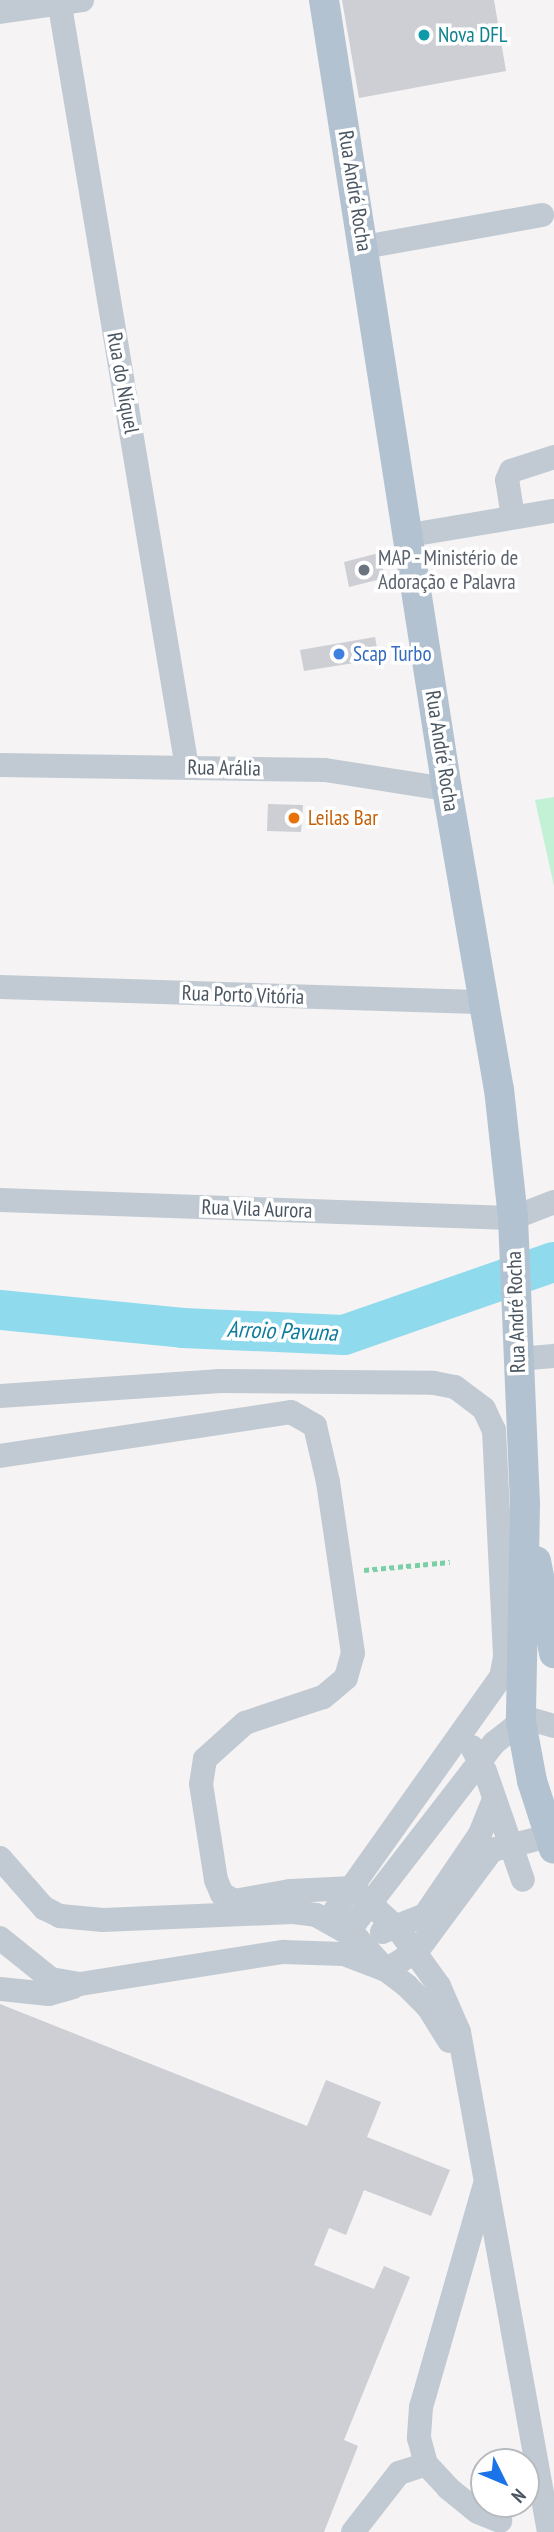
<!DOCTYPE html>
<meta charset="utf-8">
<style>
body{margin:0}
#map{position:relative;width:554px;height:2532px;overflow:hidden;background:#f5f3f3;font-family:"PT Sans Narrow",sans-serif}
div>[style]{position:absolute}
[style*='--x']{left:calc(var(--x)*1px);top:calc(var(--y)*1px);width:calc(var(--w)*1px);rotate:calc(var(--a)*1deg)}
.green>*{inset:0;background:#c3f1d5}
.river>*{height:40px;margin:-20px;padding:0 20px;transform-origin:20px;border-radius:20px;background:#90daee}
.building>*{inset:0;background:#cdcfd5}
.path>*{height:4.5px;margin-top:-2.25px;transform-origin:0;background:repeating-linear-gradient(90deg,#7ad0a6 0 5px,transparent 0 8.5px)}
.minor>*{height:24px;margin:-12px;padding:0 12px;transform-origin:12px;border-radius:12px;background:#c1cad2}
.major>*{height:30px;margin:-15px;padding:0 15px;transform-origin:15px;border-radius:15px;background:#b3c2d1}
.dots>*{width:19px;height:19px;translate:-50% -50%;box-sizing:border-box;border:4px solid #fff;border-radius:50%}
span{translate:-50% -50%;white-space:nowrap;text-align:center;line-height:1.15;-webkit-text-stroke:7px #fff;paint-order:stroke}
.culture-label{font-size:21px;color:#0d838f}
.left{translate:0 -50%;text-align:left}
.street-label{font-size:21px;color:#4a5661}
.worship-label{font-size:21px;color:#5b616d}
.shop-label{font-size:21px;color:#366cbe}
.food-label{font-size:21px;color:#c56008}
.water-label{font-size:23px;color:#0c7c9b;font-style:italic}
.north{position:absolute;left:470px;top:2448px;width:70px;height:70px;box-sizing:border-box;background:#fff;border:2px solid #b7bbc0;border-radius:50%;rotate:133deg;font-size:19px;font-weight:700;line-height:28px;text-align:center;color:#4a5661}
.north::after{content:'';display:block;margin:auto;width:24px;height:32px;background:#1a73e8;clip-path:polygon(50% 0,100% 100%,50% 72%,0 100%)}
</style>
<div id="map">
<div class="green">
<i style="clip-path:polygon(554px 797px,554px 886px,535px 800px)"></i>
</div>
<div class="river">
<i style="--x:0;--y:1310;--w:184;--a:5.6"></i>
<i style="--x:183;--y:1328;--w:161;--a:2.5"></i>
<i style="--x:344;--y:1335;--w:222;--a:-19.2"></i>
</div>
<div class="building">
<i style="clip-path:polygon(342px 0,494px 0,506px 71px,359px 98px)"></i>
<i style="clip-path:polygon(379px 553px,385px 578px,349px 587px,344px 562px)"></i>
<i style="clip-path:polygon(375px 637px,379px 659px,304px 671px,300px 650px)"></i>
<i style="clip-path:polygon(268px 804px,303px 805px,301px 832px,267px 831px)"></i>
<i style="clip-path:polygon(0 2004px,307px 2126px,326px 2080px,381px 2102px,367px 2137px,450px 2170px,431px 2216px,364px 2190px,346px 2235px,329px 2228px,314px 2265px,374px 2289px,384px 2266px,410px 2277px,344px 2440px,358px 2446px,324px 2532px,0 2532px)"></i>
</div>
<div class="path">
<i style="--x:364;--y:1570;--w:86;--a:-5.3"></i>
</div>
<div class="minor">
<i style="--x:59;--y:0;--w:778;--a:80.53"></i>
<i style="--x:0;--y:12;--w:83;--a:-8.3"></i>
<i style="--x:364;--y:247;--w:181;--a:-10.2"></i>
<i style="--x:513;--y:517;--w:37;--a:-99"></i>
<i style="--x:507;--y:480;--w:10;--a:-66"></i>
<i style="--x:511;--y:471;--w:45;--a:-18"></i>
<i style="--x:410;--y:535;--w:146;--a:-9.5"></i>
<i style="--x:0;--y:765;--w:325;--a:0.9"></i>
<i style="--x:325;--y:770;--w:123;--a:8.9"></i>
<i style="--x:0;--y:987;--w:486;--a:1.8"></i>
<i style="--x:0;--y:1200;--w:513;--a:2.01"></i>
<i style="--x:513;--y:1218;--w:44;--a:-21.3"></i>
<i style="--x:518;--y:1359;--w:36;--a:-5"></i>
<i style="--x:0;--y:1396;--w:221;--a:-3.9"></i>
<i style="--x:220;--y:1381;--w:214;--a:0.5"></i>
<i style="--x:434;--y:1383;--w:21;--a:11"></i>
<i style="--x:455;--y:1387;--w:36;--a:37"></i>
<i style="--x:484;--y:1409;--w:23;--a:65"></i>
<i style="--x:494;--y:1430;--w:227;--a:87.2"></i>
<i style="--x:505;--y:1657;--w:20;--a:101"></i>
<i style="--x:501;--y:1677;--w:297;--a:125.4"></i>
<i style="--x:0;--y:1456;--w:294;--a:-8.6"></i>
<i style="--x:291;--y:1412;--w:28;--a:30"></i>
<i style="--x:315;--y:1426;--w:57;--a:76.9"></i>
<i style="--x:328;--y:1482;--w:173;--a:81.7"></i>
<i style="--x:353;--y:1653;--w:26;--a:106"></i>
<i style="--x:346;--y:1678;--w:30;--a:140"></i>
<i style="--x:323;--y:1697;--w:82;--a:161.6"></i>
<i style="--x:245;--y:1723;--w:54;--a:138"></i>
<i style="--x:205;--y:1759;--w:25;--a:99"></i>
<i style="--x:201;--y:1784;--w:97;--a:81.1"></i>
<i style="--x:216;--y:1880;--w:15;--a:67"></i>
<i style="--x:222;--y:1894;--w:14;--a:30"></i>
<i style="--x:234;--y:1901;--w:58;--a:-10"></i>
<i style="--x:291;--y:1891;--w:62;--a:-2.8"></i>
<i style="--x:353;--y:1888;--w:61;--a:42.3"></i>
<i style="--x:398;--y:1929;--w:70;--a:54.3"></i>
<i style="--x:439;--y:1986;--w:50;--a:66.5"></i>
<i style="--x:459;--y:2032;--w:508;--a:79.8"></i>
<i style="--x:472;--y:1747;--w:27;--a:62"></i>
<i style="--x:485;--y:1771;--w:115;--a:70.8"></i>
<i style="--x:0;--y:1858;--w:67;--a:48.7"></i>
<i style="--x:44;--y:1908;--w:18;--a:27"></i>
<i style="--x:60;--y:1916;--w:43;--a:5.3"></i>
<i style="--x:103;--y:1920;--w:190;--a:-2.4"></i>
<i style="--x:293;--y:1912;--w:23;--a:7"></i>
<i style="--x:316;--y:1915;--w:47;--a:29.3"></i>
<i style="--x:357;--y:1938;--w:43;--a:47.8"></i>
<i style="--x:386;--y:1970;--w:36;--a:-32"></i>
<i style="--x:417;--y:1951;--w:126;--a:-53.4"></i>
<i style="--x:492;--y:1850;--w:64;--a:-13.6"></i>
<i style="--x:348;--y:1932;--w:239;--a:-52.3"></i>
<i style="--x:494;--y:1743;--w:34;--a:-38"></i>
<i style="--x:521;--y:1722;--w:12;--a:-9"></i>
<i style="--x:533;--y:1720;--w:22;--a:16"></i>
<i style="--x:382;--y:1932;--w:46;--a:-21.6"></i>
<i style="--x:425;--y:1915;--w:98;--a:-55.8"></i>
<i style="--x:480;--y:1834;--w:37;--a:-68"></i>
<i style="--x:0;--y:1938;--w:65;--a:38.8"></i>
<i style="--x:51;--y:1979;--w:29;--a:10"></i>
<i style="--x:80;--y:1984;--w:206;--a:-9"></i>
<i style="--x:283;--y:1952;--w:61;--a:1.9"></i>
<i style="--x:344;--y:1954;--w:45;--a:20.9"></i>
<i style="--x:386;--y:1970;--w:26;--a:37"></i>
<i style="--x:407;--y:1986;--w:30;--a:45"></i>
<i style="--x:428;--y:2007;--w:40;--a:58"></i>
<i style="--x:0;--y:1989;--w:49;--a:5.8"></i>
<i style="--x:49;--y:1994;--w:25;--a:-16"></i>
<i style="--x:485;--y:2184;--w:232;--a:106"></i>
<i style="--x:421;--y:2407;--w:31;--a:94"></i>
<i style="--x:419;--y:2438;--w:27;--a:75"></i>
<i style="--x:426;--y:2464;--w:33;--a:47"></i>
<i style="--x:448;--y:2488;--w:38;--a:39"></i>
<i style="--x:478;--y:2512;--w:24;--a:22"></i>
<i style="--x:353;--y:2532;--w:75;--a:-52.1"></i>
<i style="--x:399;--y:2473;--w:28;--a:-18"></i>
</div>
<div class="major">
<i style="--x:324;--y:0;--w:799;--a:81.14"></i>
<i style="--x:447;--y:789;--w:304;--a:80.2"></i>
<i style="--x:499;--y:1089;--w:130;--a:83.8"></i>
<i style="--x:513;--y:1218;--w:287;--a:87.6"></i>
<i style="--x:525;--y:1505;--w:217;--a:91.1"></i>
<i style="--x:521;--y:1722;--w:60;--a:79.4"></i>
<i style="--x:532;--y:1781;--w:71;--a:72.1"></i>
<i style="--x:536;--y:1561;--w:94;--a:78.9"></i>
</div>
<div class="dots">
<i style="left:424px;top:35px;background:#0f9aa8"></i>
<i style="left:364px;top:570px;background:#6b7280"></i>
<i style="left:339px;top:654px;background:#3f7fe0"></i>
<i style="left:294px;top:818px;background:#e8710a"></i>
</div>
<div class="culture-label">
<span class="left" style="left:438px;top:35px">Nova DFL</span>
</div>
<div class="street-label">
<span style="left:355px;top:191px;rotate:81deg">Rua André Rocha</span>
<span style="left:123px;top:383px;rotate:80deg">Rua do Níquel</span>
<span style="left:442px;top:751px;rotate:81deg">Rua André Rocha</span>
<span style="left:224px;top:768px;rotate:1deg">Rua Arália</span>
<span style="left:243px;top:995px;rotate:2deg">Rua Porto Vitória</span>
<span style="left:257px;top:1209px;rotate:2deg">Rua Vila Aurora</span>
<span style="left:516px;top:1312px;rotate:-92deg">Rua André Rocha</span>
</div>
<div class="worship-label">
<span class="left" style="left:378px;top:570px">MAP - Ministério de<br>Adoração e Palavra</span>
</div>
<div class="shop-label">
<span class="left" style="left:353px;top:654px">Scap Turbo</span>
</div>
<div class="food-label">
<span class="left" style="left:308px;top:818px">Leilas Bar</span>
</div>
<div class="water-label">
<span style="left:282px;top:1331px;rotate:2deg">Arroio Pavuna</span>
</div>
<div class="north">N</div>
</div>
